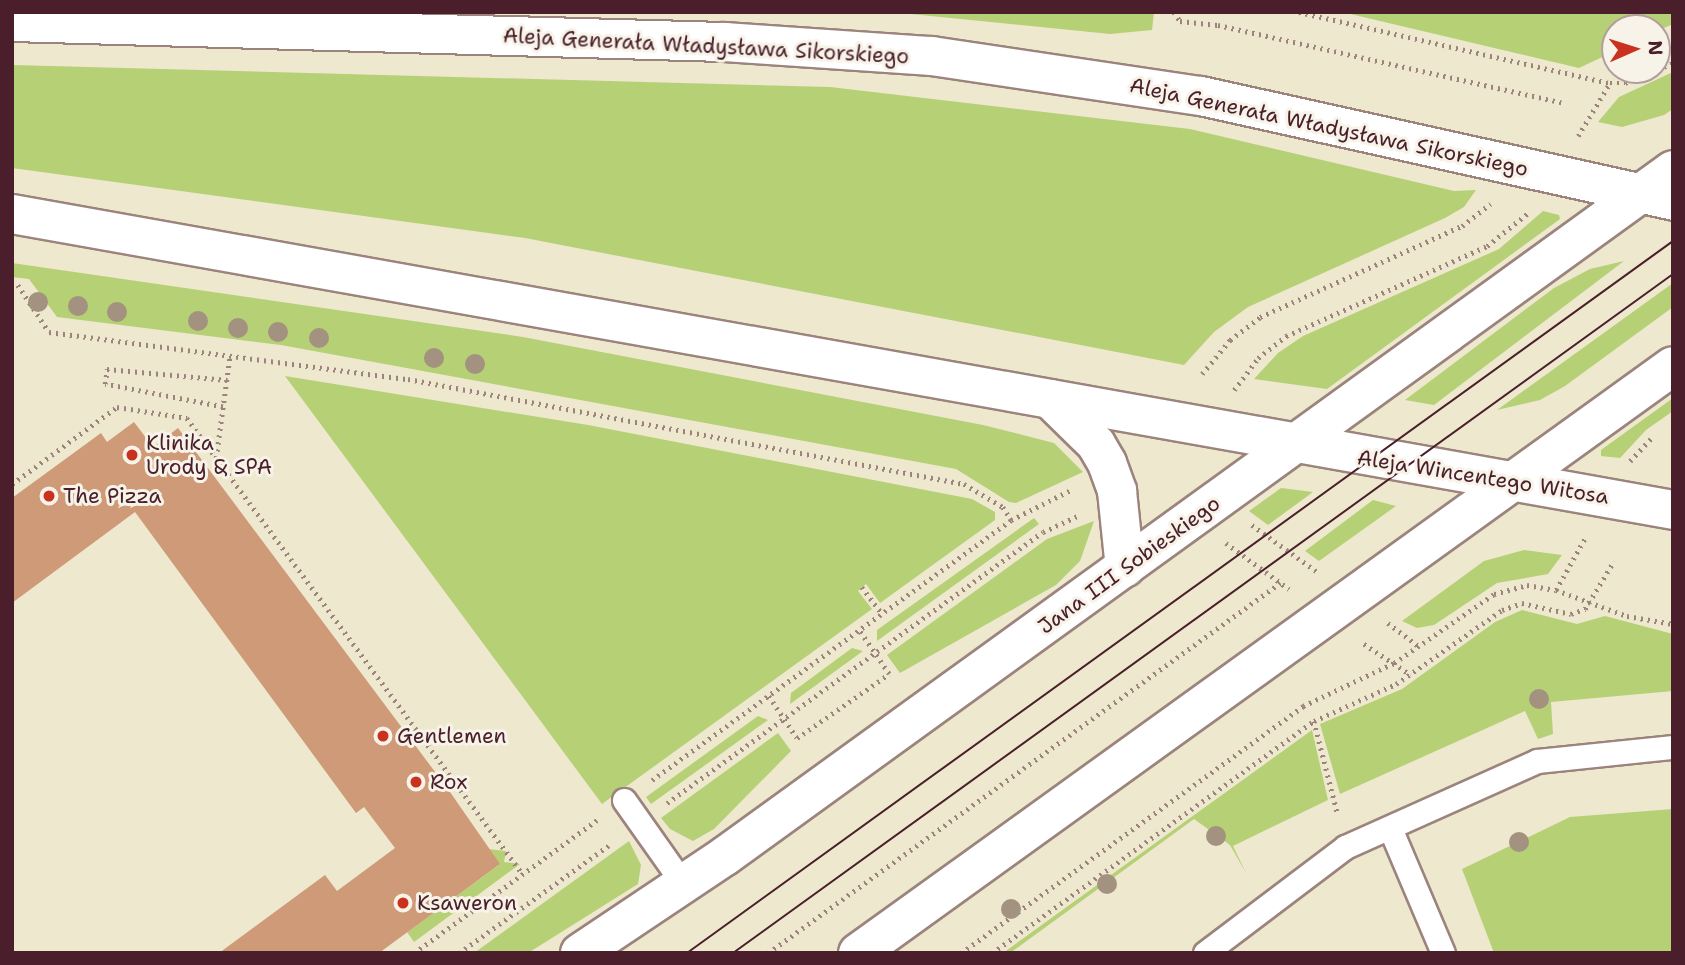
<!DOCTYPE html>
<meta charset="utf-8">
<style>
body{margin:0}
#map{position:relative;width:1685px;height:965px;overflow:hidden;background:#eee8cf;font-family:"Shantell Sans",sans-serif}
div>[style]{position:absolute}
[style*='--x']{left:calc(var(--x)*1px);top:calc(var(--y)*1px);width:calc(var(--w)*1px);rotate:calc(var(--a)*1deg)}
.green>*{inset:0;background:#b6d076}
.building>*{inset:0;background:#ce9a77}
.path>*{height:4.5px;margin-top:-2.25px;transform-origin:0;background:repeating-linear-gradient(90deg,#9c847d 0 2px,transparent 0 7px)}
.roads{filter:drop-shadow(2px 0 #9c847d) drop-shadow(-2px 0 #9c847d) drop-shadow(0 2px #9c847d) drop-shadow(0 -2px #9c847d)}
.service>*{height:23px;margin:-11.5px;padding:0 11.5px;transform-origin:11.5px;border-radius:11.5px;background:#fff}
.secondary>*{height:38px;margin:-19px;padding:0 19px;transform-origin:19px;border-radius:19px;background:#fff}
.primary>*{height:38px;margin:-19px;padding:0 19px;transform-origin:19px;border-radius:19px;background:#fff}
.tram>*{height:2px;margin:-1px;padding:0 1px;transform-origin:1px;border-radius:1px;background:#4a1f2b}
.trees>*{width:20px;height:20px;margin:-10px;border-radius:50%;background:#a3927f}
.dots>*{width:19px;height:19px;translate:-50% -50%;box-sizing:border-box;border:4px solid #f7f3e8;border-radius:50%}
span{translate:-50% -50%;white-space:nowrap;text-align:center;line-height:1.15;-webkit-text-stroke:6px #f7f3e8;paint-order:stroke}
.street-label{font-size:21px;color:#4a1f2b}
.poi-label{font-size:21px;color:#4a1f2b}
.left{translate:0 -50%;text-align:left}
.frame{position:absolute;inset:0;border:14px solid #4a1f2b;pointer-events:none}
.north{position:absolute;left:1601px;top:14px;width:70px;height:70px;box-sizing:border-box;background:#f7f3e8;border:2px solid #b29e9c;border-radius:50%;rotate:87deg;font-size:19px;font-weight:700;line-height:28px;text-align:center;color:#4a1f2b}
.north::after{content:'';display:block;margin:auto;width:24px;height:32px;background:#c8321e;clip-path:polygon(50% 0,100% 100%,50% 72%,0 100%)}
</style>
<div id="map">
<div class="green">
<i style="clip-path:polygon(891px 12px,1154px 12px,1152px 30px,1110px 34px)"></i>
<i style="clip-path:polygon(1342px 12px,1673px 12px,1673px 24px,1657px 31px,1615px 28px,1615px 51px,1579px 68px)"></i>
<i style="clip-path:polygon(12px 65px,830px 87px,1190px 129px,1454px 191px,1476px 190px,1464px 207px,1445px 218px,1248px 307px,1214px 332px,1184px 365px,525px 238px,12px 168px)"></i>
<i style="clip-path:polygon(1673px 72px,1673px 109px,1664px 115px,1622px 127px,1598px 122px,1619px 97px)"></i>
<i style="clip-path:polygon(1543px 211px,1559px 215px,1560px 219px,1327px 389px,1254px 379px,1278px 353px,1303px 336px,1499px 249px)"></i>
<i style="clip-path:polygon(1624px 261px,1434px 405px,1405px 400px,1554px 288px,1590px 269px)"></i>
<i style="clip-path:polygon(12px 263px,523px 337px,983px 425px,1054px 443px,1083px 472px,1016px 503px,1009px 502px,956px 469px,281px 345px,57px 317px,29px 279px,12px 277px)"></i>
<i style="clip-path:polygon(1673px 283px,1673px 307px,1565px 386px,1540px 400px,1497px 410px)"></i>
<i style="clip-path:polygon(285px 376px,588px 425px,972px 499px,995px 512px,995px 520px,880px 603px,866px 584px,858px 591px,872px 609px,602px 804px)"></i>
<i style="clip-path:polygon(1673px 398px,1673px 411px,1646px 430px,1620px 458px,1601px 456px,1601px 450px)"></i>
<i style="clip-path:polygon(1281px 488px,1313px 492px,1268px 525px,1249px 511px)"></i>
<i style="clip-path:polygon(1373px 500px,1396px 506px,1319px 561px,1305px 551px)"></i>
<i style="clip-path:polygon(1034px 518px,1039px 524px,877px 641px,877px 630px)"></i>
<i style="clip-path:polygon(1094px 521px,1080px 561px,1056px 585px,900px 673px,887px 655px,1047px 539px)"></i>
<i style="clip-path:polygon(1524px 550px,1562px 555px,1548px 574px,1497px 583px,1434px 625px,1417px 628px,1402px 621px,1484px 561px)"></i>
<i style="clip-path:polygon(1522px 610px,1577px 624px,1605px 616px,1673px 634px,1673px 691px,1551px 702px,1553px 734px,1538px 739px,1525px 711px,1340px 794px,1320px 724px,1402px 689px,1495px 622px)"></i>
<i style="clip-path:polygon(852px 648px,863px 651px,790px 704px,791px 693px)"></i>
<i style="clip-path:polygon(758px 716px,768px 720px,651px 804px,646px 797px)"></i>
<i style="clip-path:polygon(1312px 730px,1328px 800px,1233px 846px,1246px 873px,1230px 845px,1194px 819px,1010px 953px,1003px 953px)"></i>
<i style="clip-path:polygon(778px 733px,791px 751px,714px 829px,693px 841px,670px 829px,661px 818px)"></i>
<i style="clip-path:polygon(1673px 809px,1673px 953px,1494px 953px,1462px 869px,1570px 817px)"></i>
<i style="clip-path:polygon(629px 841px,641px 865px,638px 884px,528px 953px,474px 953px)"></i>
<i style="clip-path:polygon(488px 849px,506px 851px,504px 862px,520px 864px,414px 942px,407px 932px,499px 865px)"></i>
</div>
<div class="building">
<i style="clip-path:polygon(134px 422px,153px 447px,178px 428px,450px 792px,500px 864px,379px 953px,219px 953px,325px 875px,337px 891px,395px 848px,364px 807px,356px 813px,135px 512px,12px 603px,12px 498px,101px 433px,107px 442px)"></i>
</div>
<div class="path">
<i style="--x:1174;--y:12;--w:11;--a:56"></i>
<i style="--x:1180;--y:21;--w:38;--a:6"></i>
<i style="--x:1218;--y:25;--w:352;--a:12.7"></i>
<i style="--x:1299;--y:12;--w:319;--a:12.9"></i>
<i style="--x:1578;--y:136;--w:62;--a:-58.9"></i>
<i style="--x:1610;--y:83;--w:15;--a:0"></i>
<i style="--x:1625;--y:83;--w:52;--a:-22.6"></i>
<i style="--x:12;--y:284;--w:6;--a:9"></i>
<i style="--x:18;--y:285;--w:56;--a:56.6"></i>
<i style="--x:49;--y:332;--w:362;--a:7.5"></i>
<i style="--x:408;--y:379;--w:566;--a:10.69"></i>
<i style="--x:964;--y:484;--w:45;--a:30.5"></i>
<i style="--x:1003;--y:507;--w:15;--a:58"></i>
<i style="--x:1202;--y:374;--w:44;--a:-50.5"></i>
<i style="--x:1230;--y:340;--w:38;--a:-37"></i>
<i style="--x:1260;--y:317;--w:222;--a:-24.3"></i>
<i style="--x:1462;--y:226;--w:36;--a:-38"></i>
<i style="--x:1234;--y:390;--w:40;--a:-53"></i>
<i style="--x:1258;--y:358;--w:36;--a:-38"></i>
<i style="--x:1286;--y:336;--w:220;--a:-24.1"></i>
<i style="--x:1487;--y:246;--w:53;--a:-38.8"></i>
<i style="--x:223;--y:407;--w:120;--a:-169"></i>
<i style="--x:105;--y:384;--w:15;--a:-82"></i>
<i style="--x:107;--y:369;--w:121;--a:5.2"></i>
<i style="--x:216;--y:458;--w:104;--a:-82.3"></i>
<i style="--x:1630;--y:461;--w:33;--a:-47"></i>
<i style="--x:12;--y:484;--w:130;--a:-36.3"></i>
<i style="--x:117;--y:407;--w:71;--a:8.9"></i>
<i style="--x:187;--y:418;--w:565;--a:53.64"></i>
<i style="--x:1252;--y:525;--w:79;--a:35.7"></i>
<i style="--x:1226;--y:543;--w:78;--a:36.1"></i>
<i style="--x:862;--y:587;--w:34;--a:53"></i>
<i style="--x:1556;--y:590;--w:76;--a:20.1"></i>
<i style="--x:1627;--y:616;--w:47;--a:9.9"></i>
<i style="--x:1388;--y:623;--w:39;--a:37"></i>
<i style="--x:1364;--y:644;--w:56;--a:33.4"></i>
<i style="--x:769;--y:696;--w:50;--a:56.3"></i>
<i style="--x:797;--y:738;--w:112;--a:-34.8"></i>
<i style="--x:889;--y:674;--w:53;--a:-124.3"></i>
<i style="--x:1314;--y:721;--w:97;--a:75.7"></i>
<i style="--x:652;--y:780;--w:443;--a:-35.9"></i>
<i style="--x:1011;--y:520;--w:69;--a:-26.6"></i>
<i style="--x:667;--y:803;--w:463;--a:-35.8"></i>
<i style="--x:1043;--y:532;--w:38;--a:-25"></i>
<i style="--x:414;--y:953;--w:226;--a:-36"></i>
<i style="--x:459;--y:953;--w:188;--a:-35.7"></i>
<i style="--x:768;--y:953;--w:632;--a:-35.85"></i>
<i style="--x:961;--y:953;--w:422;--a:-35.8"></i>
<i style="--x:1303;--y:706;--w:101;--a:-25.3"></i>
<i style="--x:1394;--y:663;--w:121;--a:-34.6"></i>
<i style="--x:1494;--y:594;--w:34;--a:-15"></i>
<i style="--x:1527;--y:585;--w:29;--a:10"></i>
<i style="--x:1556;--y:590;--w:60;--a:-60.9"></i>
<i style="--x:992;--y:953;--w:397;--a:-35.8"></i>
<i style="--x:1314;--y:721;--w:90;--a:-24.3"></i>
<i style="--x:1396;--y:684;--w:129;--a:-34.9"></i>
<i style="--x:1502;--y:610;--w:21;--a:-19"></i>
<i style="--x:1522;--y:603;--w:50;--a:12.7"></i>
<i style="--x:1571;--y:614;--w:15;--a:-20"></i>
<i style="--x:1585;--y:609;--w:56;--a:-58.9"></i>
</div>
<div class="roads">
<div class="service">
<i style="--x:624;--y:800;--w:104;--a:54.8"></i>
<i style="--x:1390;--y:828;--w:136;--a:67"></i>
<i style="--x:1205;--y:953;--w:176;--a:-37.1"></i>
<i style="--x:1345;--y:847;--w:210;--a:-24.1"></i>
<i style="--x:1537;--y:761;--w:137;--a:-5.9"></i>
</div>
<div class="secondary">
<i style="--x:580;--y:953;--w:174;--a:-33.8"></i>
<i style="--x:725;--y:856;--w:1170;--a:-35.89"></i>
<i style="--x:858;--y:953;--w:1004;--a:-35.76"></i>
</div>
<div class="primary">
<i style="--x:12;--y:22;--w:713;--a:1.61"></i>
<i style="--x:725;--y:42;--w:207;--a:3.9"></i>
<i style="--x:932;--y:56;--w:272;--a:8.5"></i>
<i style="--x:1201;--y:96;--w:484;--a:12.5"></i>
<i style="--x:12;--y:214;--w:1687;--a:10.1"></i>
<i style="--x:1050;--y:399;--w:64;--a:44.4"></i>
<i style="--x:1096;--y:444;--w:22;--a:60"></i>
<i style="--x:1107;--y:463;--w:30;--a:70"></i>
<i style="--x:1117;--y:491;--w:77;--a:84.1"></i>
</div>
</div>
<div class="tram">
<i style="--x:687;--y:953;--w:1216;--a:-35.83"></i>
<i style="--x:733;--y:953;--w:1160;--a:-35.84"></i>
</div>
<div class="trees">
<i style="left:38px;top:302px"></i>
<i style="left:78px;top:306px"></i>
<i style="left:117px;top:312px"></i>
<i style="left:198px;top:321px"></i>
<i style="left:238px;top:328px"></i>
<i style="left:278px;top:332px"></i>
<i style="left:319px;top:338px"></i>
<i style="left:434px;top:358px"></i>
<i style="left:475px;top:364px"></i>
<i style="left:1539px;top:699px"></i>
<i style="left:1216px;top:836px"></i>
<i style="left:1519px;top:842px"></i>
<i style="left:1107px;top:884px"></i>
<i style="left:1011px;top:909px"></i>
</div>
<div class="dots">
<i style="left:132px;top:455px;background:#c8321e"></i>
<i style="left:49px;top:496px;background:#c8321e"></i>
<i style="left:383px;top:736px;background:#c8321e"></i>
<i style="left:416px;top:782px;background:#c8321e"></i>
<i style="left:403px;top:903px;background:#c8321e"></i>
</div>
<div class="street-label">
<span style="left:706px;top:46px;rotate:3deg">Aleja Generała Władysława Sikorskiego</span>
<span style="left:1329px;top:127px;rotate:12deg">Aleja Generała Władysława Sikorskiego</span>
<span style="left:1483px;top:477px;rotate:9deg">Aleja Wincentego Witosa</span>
<span style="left:1129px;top:565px;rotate:-36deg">Jana III Sobieskiego</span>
</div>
<div class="poi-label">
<span class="left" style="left:146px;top:455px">Klinika<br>Urody &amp; SPA</span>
<span class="left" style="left:63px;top:496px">The Pizza</span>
<span class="left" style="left:397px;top:736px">Gentlemen</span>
<span class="left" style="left:430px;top:782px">Rox</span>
<span class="left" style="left:417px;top:903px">Ksaweron</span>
</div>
<div class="frame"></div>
<div class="north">N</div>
</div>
